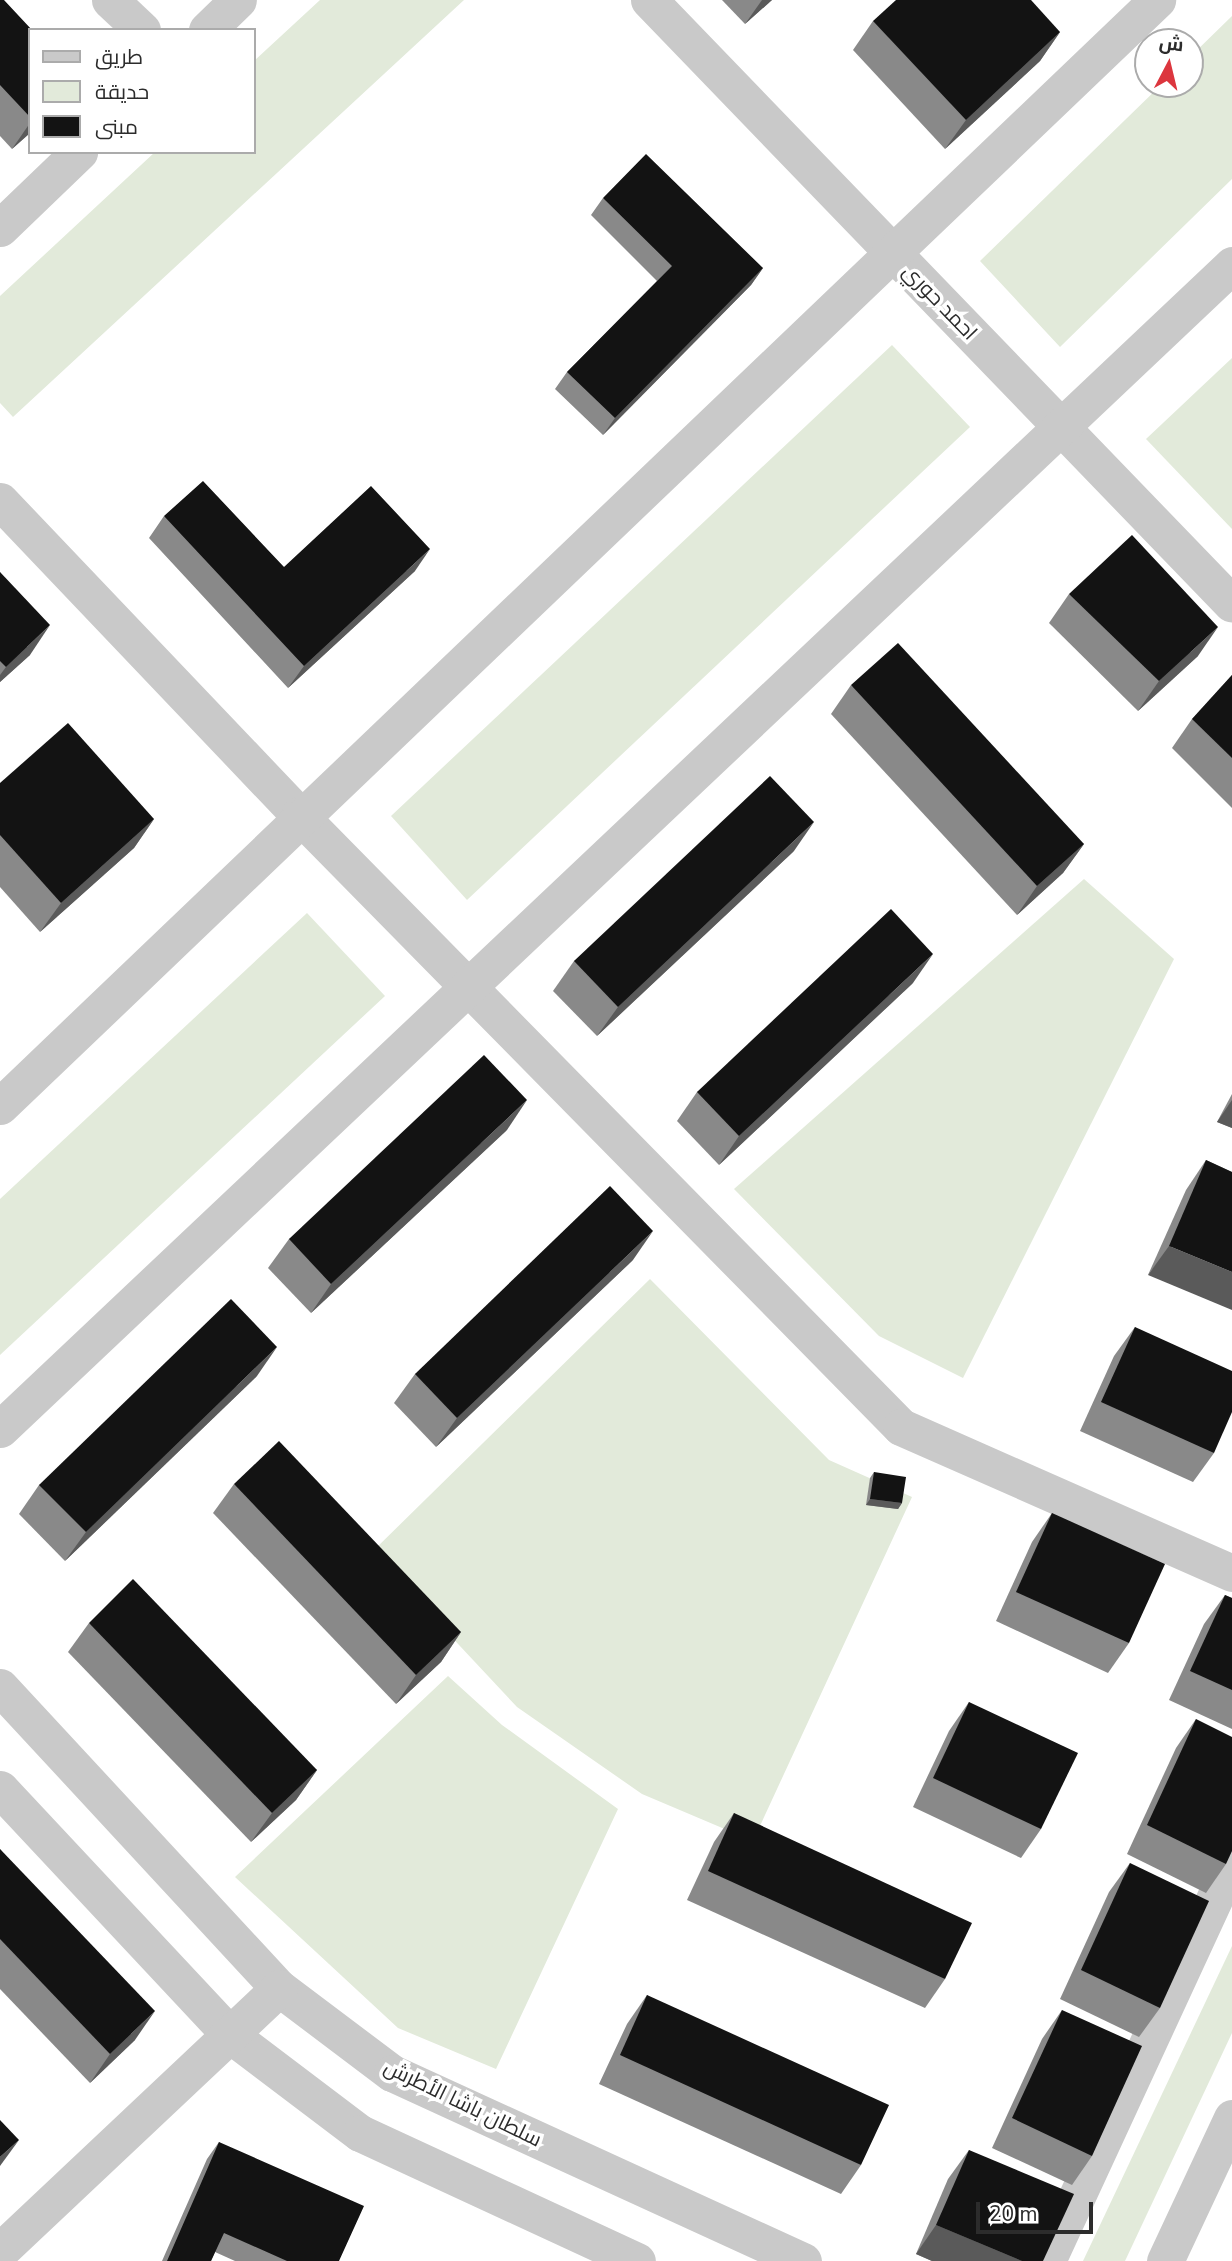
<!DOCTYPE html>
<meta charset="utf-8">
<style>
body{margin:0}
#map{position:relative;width:1232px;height:2261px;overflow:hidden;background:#fff;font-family:"Nunito Sans",Cairo,sans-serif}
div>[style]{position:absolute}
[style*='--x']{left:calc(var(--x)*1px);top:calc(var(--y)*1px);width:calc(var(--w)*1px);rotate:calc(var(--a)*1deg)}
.green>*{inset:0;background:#e2eada}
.street>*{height:37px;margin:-18.5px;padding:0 18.5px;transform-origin:18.5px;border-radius:18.5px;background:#c9c9c9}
.wall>*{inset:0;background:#898989}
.shaded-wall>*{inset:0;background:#5a5a5a}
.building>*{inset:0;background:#131313}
span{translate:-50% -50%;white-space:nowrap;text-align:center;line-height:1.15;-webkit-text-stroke:7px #fff;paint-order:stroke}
.street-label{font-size:21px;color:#2c2c2c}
.legend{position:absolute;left:28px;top:28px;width:228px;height:126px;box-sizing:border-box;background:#fff;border:2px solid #ababab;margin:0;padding:9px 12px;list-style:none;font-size:21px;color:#2c2c2c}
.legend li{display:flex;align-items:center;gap:14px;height:35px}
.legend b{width:35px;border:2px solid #ababab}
.north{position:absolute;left:1134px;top:28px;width:70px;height:70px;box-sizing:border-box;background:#fff;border:2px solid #ababab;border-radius:50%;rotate:7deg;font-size:19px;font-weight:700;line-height:28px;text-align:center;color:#2c2c2c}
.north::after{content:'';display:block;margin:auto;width:24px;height:32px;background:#dc363e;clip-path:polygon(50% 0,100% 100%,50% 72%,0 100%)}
.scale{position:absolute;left:976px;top:2202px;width:117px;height:32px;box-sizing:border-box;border:4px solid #2c2c2c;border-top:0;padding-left:9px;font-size:21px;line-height:24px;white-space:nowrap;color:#2c2c2c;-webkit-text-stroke:5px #fff;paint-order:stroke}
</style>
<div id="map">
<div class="green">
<i style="clip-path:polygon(320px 0,464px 0,13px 417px,0 403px,0 296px,155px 152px,254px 152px,254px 61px)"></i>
<i style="clip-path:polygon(1232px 16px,1232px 179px,1060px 347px,980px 261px,1162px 84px,1190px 84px,1190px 57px)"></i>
<i style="clip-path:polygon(892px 345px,970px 427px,467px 900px,391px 816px)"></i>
<i style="clip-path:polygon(1232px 358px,1232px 529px,1146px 439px)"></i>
<i style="clip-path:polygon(1084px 879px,1174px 959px,963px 1378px,879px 1336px,734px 1189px)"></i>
<i style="clip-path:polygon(307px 913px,385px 996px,0 1355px,0 1199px)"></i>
<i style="clip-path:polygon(650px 1279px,829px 1460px,912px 1497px,753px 1841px,642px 1794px,517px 1707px,372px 1552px)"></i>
<i style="clip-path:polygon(448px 1676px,502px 1725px,618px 1809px,496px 2069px,398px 2028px,235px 1877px)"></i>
<i style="clip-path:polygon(1232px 1946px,1232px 2033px,1125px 2261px,1083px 2261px)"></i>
</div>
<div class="street">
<i style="--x:110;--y:0;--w:44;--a:43.2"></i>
<i style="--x:649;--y:0;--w:839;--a:46.01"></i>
<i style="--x:207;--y:30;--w:43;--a:-44.1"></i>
<i style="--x:0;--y:228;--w:110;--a:-43.9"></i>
<i style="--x:0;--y:501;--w:434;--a:46.4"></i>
<i style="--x:299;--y:815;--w:858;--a:45.47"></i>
<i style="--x:901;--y:1427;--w:362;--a:23.8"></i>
<i style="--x:0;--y:1106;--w:1601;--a:-43.71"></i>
<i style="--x:0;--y:1429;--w:1695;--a:-43.37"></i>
<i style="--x:0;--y:1687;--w:410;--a:47.2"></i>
<i style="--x:279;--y:1988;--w:141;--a:37"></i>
<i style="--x:392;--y:2073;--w:452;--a:24.6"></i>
<i style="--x:0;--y:1789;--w:335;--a:46.9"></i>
<i style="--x:229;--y:2034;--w:164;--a:37.1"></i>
<i style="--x:360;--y:2133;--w:305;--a:24.8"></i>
<i style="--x:0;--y:2251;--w:383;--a:-43.3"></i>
<i style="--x:1047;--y:2261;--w:442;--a:-65.2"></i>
<i style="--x:1165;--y:2261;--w:158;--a:-64.9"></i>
</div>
<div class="wall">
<i style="clip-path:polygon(0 0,30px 30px,30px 133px,12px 149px,0 136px)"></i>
<i style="clip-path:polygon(722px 0,772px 0,745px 24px)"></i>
<i style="clip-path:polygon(873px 21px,1060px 32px,1040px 61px,945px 149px,853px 50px)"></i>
<i style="clip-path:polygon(603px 198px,763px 268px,751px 285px,603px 435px,555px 389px,567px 372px,657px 281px,591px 215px)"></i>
<i style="clip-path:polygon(164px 516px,284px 567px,415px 571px,288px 688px,149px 538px)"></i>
<i style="clip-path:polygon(0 572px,30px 655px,0 682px)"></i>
<i style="clip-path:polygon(1069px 594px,1198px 656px,1138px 711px,1049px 623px)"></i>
<i style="clip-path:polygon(1232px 675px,1232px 808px,1172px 748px,1192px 719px)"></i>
<i style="clip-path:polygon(851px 685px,1084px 844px,1063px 873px,1017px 915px,831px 714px)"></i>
<i style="clip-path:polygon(0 783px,154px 819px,134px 848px,40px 932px,0 887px)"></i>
<i style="clip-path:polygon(794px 851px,597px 1036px,553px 991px,574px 961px)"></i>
<i style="clip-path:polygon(913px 983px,719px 1165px,677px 1121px,697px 1092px)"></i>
<i style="clip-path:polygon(1232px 1094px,1232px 1128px,1217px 1122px)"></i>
<i style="clip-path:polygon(507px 1130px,311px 1313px,268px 1268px,289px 1239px)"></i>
<i style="clip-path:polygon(1206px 1160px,1232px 1172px,1148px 1275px,1186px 1190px)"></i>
<i style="clip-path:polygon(633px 1260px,436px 1447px,394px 1403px,415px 1374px)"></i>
<i style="clip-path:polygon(1135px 1327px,1214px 1453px,1193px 1482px,1080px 1431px,1114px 1356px)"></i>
<i style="clip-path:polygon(257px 1376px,65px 1561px,19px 1514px,39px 1485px)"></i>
<i style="clip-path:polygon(874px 1472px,902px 1503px,898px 1509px,866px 1505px,870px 1478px)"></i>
<i style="clip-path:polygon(234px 1484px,461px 1632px,441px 1662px,396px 1704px,213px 1513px)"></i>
<i style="clip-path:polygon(1052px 1513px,1129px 1643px,1108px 1673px,996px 1621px,1032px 1542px)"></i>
<i style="clip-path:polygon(1225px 1595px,1232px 1598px,1232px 1729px,1169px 1700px,1204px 1624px)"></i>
<i style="clip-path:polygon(89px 1623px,317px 1770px,296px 1800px,251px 1842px,68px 1652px)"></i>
<i style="clip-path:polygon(969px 1702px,1041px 1829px,1021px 1858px,913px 1807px,949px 1731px)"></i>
<i style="clip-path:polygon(1196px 1719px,1226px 1864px,1206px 1893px,1127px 1854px,1176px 1748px)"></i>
<i style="clip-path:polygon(734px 1813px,945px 1979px,925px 2008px,687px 1900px,714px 1842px)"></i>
<i style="clip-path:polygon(0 1849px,135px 2040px,90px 2083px,0 1989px)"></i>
<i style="clip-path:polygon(1130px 1863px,1160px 2008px,1139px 2037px,1060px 1999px,1109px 1892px)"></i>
<i style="clip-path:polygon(647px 1995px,861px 2165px,841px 2194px,599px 2084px,627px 2024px)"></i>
<i style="clip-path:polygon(1062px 2010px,1092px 2156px,1072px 2185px,992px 2148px,1042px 2039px)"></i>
<i style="clip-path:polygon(219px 2142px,339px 2261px,235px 2261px,215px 2252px,211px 2261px,162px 2261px,207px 2159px)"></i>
<i style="clip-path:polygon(969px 2150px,1043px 2261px,932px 2261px,916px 2254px,948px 2179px)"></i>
</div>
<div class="shaded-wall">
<i style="clip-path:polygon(762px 0,772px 0,745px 24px)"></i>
<i style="clip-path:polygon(1060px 32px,1040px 61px,945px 149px,966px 120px)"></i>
<i style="clip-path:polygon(30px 123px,30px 133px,12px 149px)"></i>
<i style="clip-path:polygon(763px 268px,751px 285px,603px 435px,615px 418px)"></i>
<i style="clip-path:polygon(430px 549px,415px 571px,288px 688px,304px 666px)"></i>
<i style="clip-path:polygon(50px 625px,30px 655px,0 682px,0 675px,6px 667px)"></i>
<i style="clip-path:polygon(1218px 627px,1198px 656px,1138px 711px,1159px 681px)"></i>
<i style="clip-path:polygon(154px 819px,134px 848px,40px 932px,61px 903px)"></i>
<i style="clip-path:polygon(814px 822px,794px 851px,597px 1036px,618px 1007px)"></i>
<i style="clip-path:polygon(1084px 844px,1063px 873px,1017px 915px,1037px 886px)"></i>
<i style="clip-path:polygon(933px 954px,913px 983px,719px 1165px,739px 1136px)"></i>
<i style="clip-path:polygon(527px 1100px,507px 1130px,311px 1313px,331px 1284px)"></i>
<i style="clip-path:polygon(1232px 1100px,1232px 1128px,1217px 1122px)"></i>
<i style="clip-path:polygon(653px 1231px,633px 1260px,436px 1447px,457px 1418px)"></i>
<i style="clip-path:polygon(1169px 1246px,1232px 1272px,1232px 1310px,1148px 1275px)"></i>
<i style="clip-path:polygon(277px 1347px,257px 1376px,65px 1561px,86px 1532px)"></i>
<i style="clip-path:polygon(870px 1499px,902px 1503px,898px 1509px,866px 1505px)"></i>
<i style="clip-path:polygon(461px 1632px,441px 1662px,396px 1704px,416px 1675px)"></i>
<i style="clip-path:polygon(317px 1770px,296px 1800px,251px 1842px,272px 1813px)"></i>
<i style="clip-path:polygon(155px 2011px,135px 2040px,90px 2083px,110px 2054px)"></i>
<i style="clip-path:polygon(19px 2140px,0 2166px,0 2157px)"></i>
<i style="clip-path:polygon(936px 2225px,1022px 2261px,932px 2261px,916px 2254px)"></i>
</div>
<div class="building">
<i style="clip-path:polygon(0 0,4px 0,32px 30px,30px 30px,30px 117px,0 85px)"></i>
<i style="clip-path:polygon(896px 0,1031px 0,1060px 32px,966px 120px,873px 21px)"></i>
<i style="clip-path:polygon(646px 154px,763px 268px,615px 418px,567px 372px,672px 266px,603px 198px)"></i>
<i style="clip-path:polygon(203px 481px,284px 567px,371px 486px,430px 549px,304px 666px,164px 516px)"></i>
<i style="clip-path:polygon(1132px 535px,1218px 627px,1159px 681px,1069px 594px)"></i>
<i style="clip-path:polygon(0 572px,50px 625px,6px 667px,0 661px)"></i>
<i style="clip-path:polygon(898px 643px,1084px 844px,1037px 886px,851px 685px)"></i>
<i style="clip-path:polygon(1232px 675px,1232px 758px,1192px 719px)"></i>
<i style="clip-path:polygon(68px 723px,154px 819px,61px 903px,0 835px,0 783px)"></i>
<i style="clip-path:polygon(770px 776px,814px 822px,618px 1007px,574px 961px)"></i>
<i style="clip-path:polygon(891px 909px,933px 954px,739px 1136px,697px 1092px)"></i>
<i style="clip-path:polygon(484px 1055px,527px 1100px,331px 1284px,289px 1239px)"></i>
<i style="clip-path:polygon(1206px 1160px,1232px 1172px,1232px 1272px,1169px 1246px)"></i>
<i style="clip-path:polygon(610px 1186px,653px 1231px,457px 1418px,415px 1374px)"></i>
<i style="clip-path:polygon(231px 1299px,277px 1347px,86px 1532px,39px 1485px)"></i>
<i style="clip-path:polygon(1135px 1327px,1232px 1371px,1232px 1412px,1214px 1453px,1101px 1402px)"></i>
<i style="clip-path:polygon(279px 1441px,461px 1632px,416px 1675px,234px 1484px)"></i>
<i style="clip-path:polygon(874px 1472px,906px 1477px,902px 1503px,870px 1499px)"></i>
<i style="clip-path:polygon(1052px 1513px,1165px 1564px,1129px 1643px,1016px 1592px)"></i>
<i style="clip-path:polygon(133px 1579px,317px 1770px,272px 1813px,89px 1623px)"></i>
<i style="clip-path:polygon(1225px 1595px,1232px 1598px,1232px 1690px,1190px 1671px)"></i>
<i style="clip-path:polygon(969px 1702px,1078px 1753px,1041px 1829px,933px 1778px)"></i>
<i style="clip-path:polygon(1196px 1719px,1232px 1737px,1232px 1851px,1226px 1864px,1147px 1825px)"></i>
<i style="clip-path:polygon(734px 1813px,972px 1923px,945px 1979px,708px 1871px)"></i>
<i style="clip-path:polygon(0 1849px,155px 2011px,110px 2054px,0 1939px)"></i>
<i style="clip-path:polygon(1130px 1863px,1209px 1901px,1160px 2008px,1081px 1970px)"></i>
<i style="clip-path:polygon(647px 1995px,889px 2105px,861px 2165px,620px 2055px)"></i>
<i style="clip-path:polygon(1062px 2010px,1142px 2046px,1092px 2156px,1012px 2118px)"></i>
<i style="clip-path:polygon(0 2120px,19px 2140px,0 2157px)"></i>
<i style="clip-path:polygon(219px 2142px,364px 2206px,339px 2261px,287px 2261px,224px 2233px,211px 2261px,167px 2261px)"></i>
<i style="clip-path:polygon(969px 2150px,1074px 2194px,1043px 2261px,1022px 2261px,936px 2225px)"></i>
</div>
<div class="street-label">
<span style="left:940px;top:302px;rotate:46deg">احمد حوري</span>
<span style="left:463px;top:2103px;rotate:26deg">سلطان باشا الأطرش</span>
</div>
<ul class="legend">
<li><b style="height:9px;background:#c9c9c9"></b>طريق</li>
<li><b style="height:19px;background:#e2eada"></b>حديقة</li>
<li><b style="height:19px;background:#131313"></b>مبنى</li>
</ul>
<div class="north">ش</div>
<div class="scale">20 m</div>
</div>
